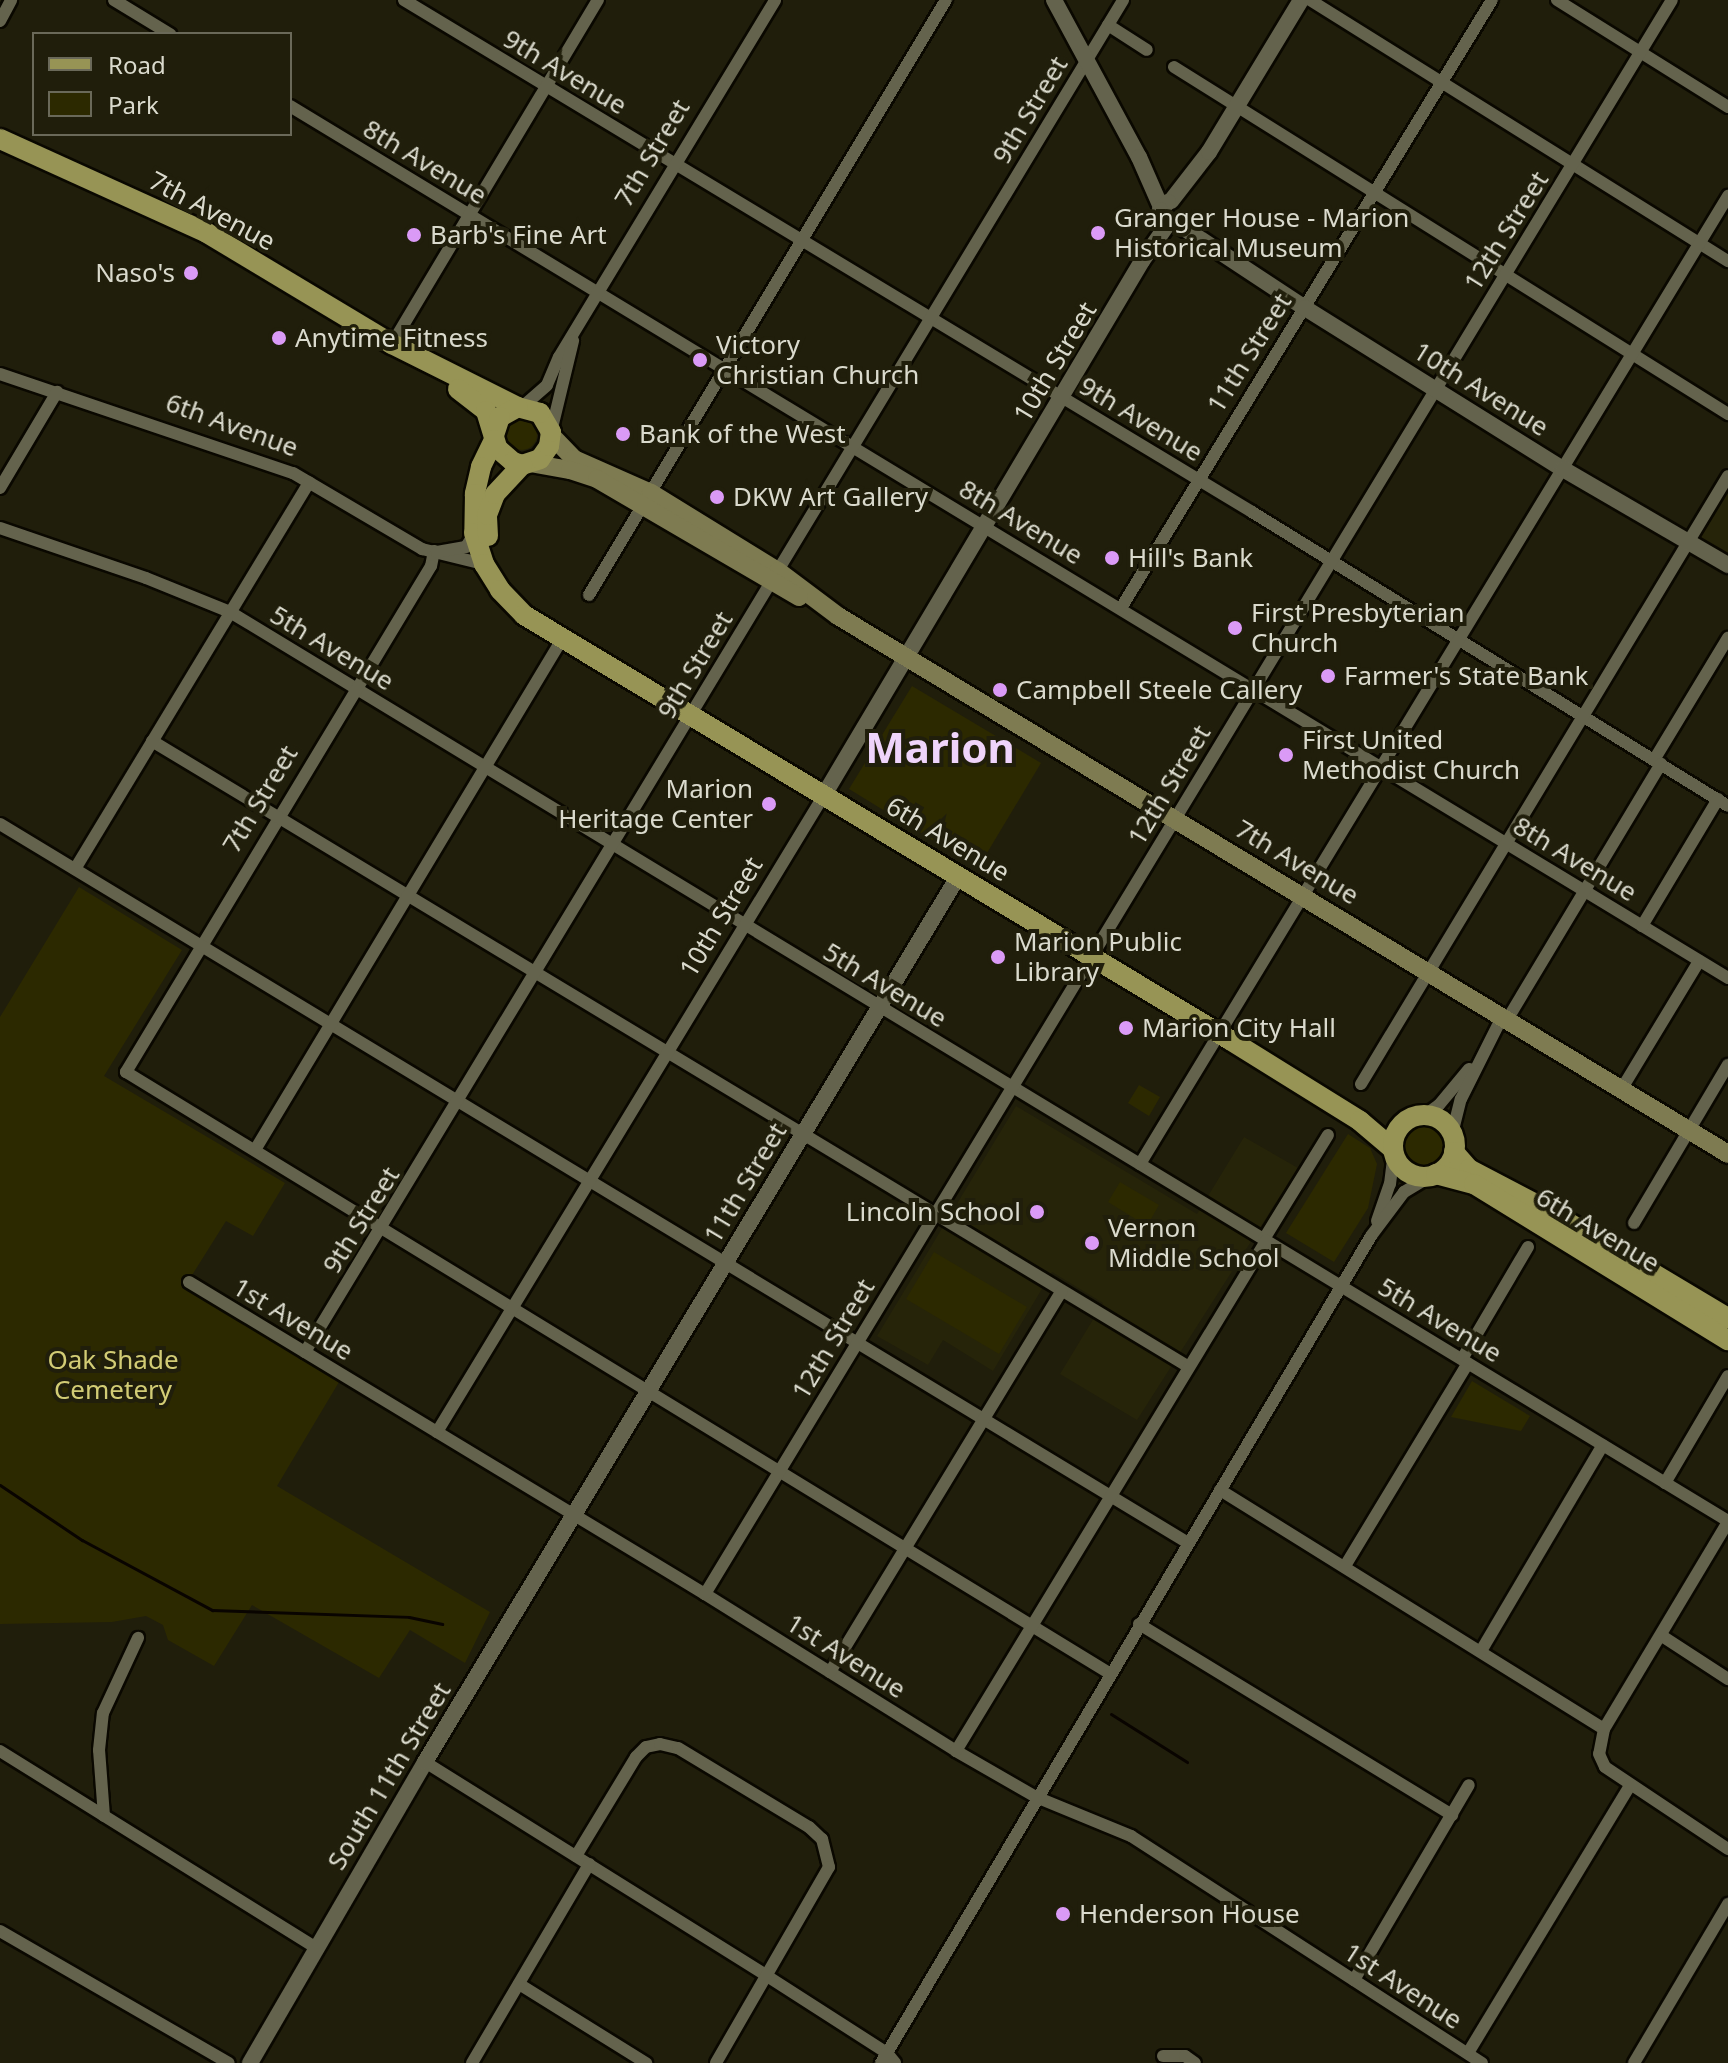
<!DOCTYPE html>
<style>
body{margin:0}
#map{position:relative;width:1728px;height:2063px;overflow:hidden;background:#201e0b;font-family:"Noto Sans",sans-serif}
div>[style]{position:absolute}
[style*='--x']{left:calc(var(--x)*1px);top:calc(var(--y)*1px);width:calc(var(--w)*1px);rotate:calc(var(--a)*1deg)}
.built>*{inset:0;background:#262409}
.green>*{inset:0;background:#2c2900}
.round{border-radius:50%}
.stream>*{height:3px;margin:-1.5px;padding:0 1.5px;transform-origin:1.5px;border-radius:1.5px;background:#090400}
.roads{filter:drop-shadow(2px 0 #0a0800) drop-shadow(-2px 0 #0a0800) drop-shadow(0 2px #0a0800) drop-shadow(0 -2px #0a0800)}
.minor>*{height:12px;margin:-6px;padding:0 6px;transform-origin:6px;border-radius:6px;background:#64634d}
.tertiary>*{height:16px;margin:-8px;padding:0 8px;transform-origin:8px;border-radius:8px;background:#64634d}
.secondary>*{height:18px;margin:-9px;padding:0 9px;transform-origin:9px;border-radius:9px;background:#7e7b51}
.primary>*{height:20px;margin:-10px;padding:0 10px;transform-origin:10px;border-radius:10px;background:#979455}
.primary>.ring{margin:-10px;padding:0;box-sizing:content-box;background:none;border:20px solid #979455;border-radius:50%}
.dots>*{width:22px;height:22px;translate:-50% -50%;box-sizing:border-box;border:4px solid #201e0b;border-radius:50%}
span{translate:-50% -50%;white-space:nowrap;text-align:center;line-height:1.15;-webkit-text-stroke:8px #201e0b;paint-order:stroke}
.street-label{font-size:26px;color:#dadacd}
.poi-label{font-size:26px;color:#dadacd}
.left{translate:0 -50%;text-align:left}
.right{translate:-100% -50%;text-align:right}
.park-label{font-size:26px;color:#d2cc75}
.town-label{font-size:42px;color:#efd4fb;font-weight:700}
.legend{position:absolute;left:32px;top:32px;width:260px;height:104px;box-sizing:border-box;background:#201e0b;border:2px solid #6a6959;margin:0;padding:10px 14px;list-style:none;font-size:24px;color:#dadacd}
.legend li{display:flex;align-items:center;gap:16px;height:40px}
.legend b{width:40px;border:2px solid #6a6959}
</style>
<div id="map">
<div class="built">
<i style="clip-path:polygon(1728px 488px,1728px 557px,1697px 538px)"></i>
<i style="clip-path:polygon(1016px 1106px,1197px 1214px,1244px 1137px,1298px 1168px,1137px 1420px,1060px 1374px,1103px 1303px,1052px 1272px,993px 1371px,943px 1340px,928px 1365px,877px 1336px)"></i>
</div>
<div class="green">
<i class="round" style="left:507px;top:420px;width:30px;height:30px"></i>
<i style="clip-path:polygon(912px 686px,1041px 763px,978px 868px,849px 789px)"></i>
<i style="clip-path:polygon(79px 887px,182px 950px,104px 1076px,285px 1183px,253px 1236px,226px 1221px,184px 1288px,339px 1382px,277px 1486px,490px 1612px,465px 1663px,410px 1630px,379px 1678px,252px 1605px,214px 1666px,168px 1640px,163px 1625px,146px 1616px,112px 1622px,0 1624px,0 1017px)"></i>
<i style="clip-path:polygon(1139px 1085px,1160px 1097px,1149px 1116px,1128px 1103px)"></i>
<i class="round" style="left:1402px;top:1126px;width:42px;height:42px"></i>
<i style="clip-path:polygon(1348px 1134px,1370px 1148px,1377px 1164px,1368px 1208px,1334px 1262px,1286px 1233px)"></i>
<i style="clip-path:polygon(1120px 1182px,1159px 1205px,1147px 1226px,1108px 1202px)"></i>
<i style="clip-path:polygon(934px 1252px,1027px 1307px,999px 1354px,906px 1299px)"></i>
<i style="clip-path:polygon(1472px 1381px,1530px 1416px,1521px 1431px,1451px 1417px)"></i>
</div>
<div class="stream">
<i style="--x:0;--y:1485;--w:99;--a:33.9"></i>
<i style="--x:82;--y:1540;--w:148;--a:28.3"></i>
<i style="--x:212;--y:1610;--w:197;--a:2"></i>
<i style="--x:409;--y:1617;--w:34;--a:12"></i>
<i style="--x:1111;--y:1714;--w:90;--a:32.3"></i>
</div>
<div class="roads">
<div class="minor">
<i style="--x:114;--y:0;--w:66;--a:31.3"></i>
<i style="--x:404;--y:0;--w:991;--a:31.12"></i>
<i style="--x:1252;--y:512;--w:559;--a:31.7"></i>
<i style="--x:1310;--y:0;--w:493;--a:32"></i>
<i style="--x:1557;--y:0;--w:202;--a:32"></i>
<i style="--x:0;--y:21;--w:24;--a:-62"></i>
<i style="--x:1108;--y:25;--w:46;--a:32.7"></i>
<i style="--x:1174;--y:67;--w:654;--a:32.06"></i>
<i style="--x:290;--y:106;--w:1682;--a:31.23"></i>
<i style="--x:392;--y:344;--w:401;--a:-59.1"></i>
<i style="--x:0;--y:374;--w:309;--a:18.7"></i>
<i style="--x:293;--y:473;--w:150;--a:30.5"></i>
<i style="--x:422;--y:549;--w:64;--a:13.6"></i>
<i style="--x:522;--y:407;--w:33;--a:-41"></i>
<i style="--x:547;--y:385;--w:30;--a:-67"></i>
<i style="--x:559;--y:357;--w:417;--a:-58.8"></i>
<i style="--x:551;--y:432;--w:94;--a:-76.4"></i>
<i style="--x:0;--y:488;--w:112;--a:-59.3"></i>
<i style="--x:0;--y:528;--w:154;--a:18.9"></i>
<i style="--x:146;--y:578;--w:91;--a:22"></i>
<i style="--x:230;--y:612;--w:1752;--a:31.25"></i>
<i style="--x:434;--y:551;--w:15;--a:101"></i>
<i style="--x:431;--y:566;--w:591;--a:121.08"></i>
<i style="--x:126;--y:1072;--w:1152;--a:31.44"></i>
<i style="--x:437;--y:552;--w:29;--a:-10"></i>
<i style="--x:466;--y:547;--w:15;--a:-58"></i>
<i style="--x:589;--y:595;--w:694;--a:-59.04"></i>
<i style="--x:1121;--y:608;--w:712;--a:-58.61"></i>
<i style="--x:152;--y:741;--w:1211;--a:31.12"></i>
<i style="--x:1654;--y:760;--w:143;--a:-58.8"></i>
<i style="--x:0;--y:824;--w:1389;--a:31.18"></i>
<i style="--x:75;--y:869;--w:452;--a:-58.8"></i>
<i style="--x:1642;--y:926;--w:148;--a:-59.1"></i>
<i style="--x:1507;--y:1020;--w:299;--a:-59"></i>
<i style="--x:1361;--y:1084;--w:710;--a:-58.88"></i>
<i style="--x:1621;--y:1090;--w:151;--a:-58.8"></i>
<i style="--x:1425;--y:1115;--w:17;--a:-36"></i>
<i style="--x:1439;--y:1105;--w:47;--a:-50.2"></i>
<i style="--x:1452;--y:1134;--w:36;--a:-76"></i>
<i style="--x:1461;--y:1099;--w:92;--a:-63.4"></i>
<i style="--x:255;--y:1150;--w:600;--a:-58.99"></i>
<i style="--x:1140;--y:1164;--w:1133;--a:-58.72"></i>
<i style="--x:1377;--y:1221;--w:39;--a:-71"></i>
<i style="--x:1390;--y:1184;--w:31;--a:-83"></i>
<i style="--x:1634;--y:1223;--w:184;--a:-59.3"></i>
<i style="--x:1264;--y:1239;--w:122;--a:-58.4"></i>
<i style="--x:189;--y:1282;--w:603;--a:31.16"></i>
<i style="--x:705;--y:1594;--w:296;--a:32"></i>
<i style="--x:956;--y:1751;--w:92;--a:29.9"></i>
<i style="--x:1036;--y:1797;--w:103;--a:22.3"></i>
<i style="--x:1131;--y:1836;--w:418;--a:32.9"></i>
<i style="--x:305;--y:1352;--w:1580;--a:-58.82"></i>
<i style="--x:1462;--y:1359;--w:130;--a:-59.5"></i>
<i style="--x:437;--y:1432;--w:745;--a:-58.72"></i>
<i style="--x:1665;--y:1483;--w:124;--a:-59.5"></i>
<i style="--x:1220;--y:1490;--w:452;--a:31.9"></i>
<i style="--x:1604;--y:1729;--w:25;--a:101"></i>
<i style="--x:1599;--y:1754;--w:14;--a:65"></i>
<i style="--x:1605;--y:1767;--w:148;--a:33.7"></i>
<i style="--x:1345;--y:1566;--w:237;--a:-58.8"></i>
<i style="--x:705;--y:1594;--w:1864;--a:-58.76"></i>
<i style="--x:1139;--y:1624;--w:367;--a:31.4"></i>
<i style="--x:1662;--y:1636;--w:79;--a:33.1"></i>
<i style="--x:1481;--y:1651;--w:239;--a:-59.4"></i>
<i style="--x:830;--y:1672;--w:446;--a:-58.7"></i>
<i style="--x:1604;--y:1729;--w:241;--a:-59.1"></i>
<i style="--x:0;--y:1751;--w:371;--a:31.9"></i>
<i style="--x:956;--y:1751;--w:597;--a:-58.71"></i>
<i style="--x:425;--y:1762;--w:403;--a:32"></i>
<i style="--x:767;--y:1976;--w:143;--a:32.7"></i>
<i style="--x:887;--y:2053;--w:13;--a:51"></i>
<i style="--x:104;--y:1816;--w:66;--a:-94.3"></i>
<i style="--x:99;--y:1750;--w:37;--a:-84"></i>
<i style="--x:103;--y:1713;--w:83;--a:-65"></i>
<i style="--x:576;--y:1856;--w:116;--a:-58.8"></i>
<i style="--x:636;--y:1757;--w:14;--a:-45"></i>
<i style="--x:646;--y:1747;--w:14;--a:-12"></i>
<i style="--x:660;--y:1744;--w:18;--a:13"></i>
<i style="--x:678;--y:1748;--w:153;--a:31.1"></i>
<i style="--x:809;--y:1827;--w:18;--a:43"></i>
<i style="--x:822;--y:1839;--w:29;--a:76"></i>
<i style="--x:829;--y:1867;--w:226;--a:120"></i>
<i style="--x:0;--y:1931;--w:264;--a:30"></i>
<i style="--x:1354;--y:1980;--w:226;--a:-59.5"></i>
<i style="--x:519;--y:1984;--w:150;--a:31.9"></i>
<i style="--x:1468;--y:2053;--w:312;--a:-58.8"></i>
<i style="--x:1163;--y:2056;--w:22;--a:0"></i>
<i style="--x:1185;--y:2056;--w:12;--a:35"></i>
<i style="--x:472;--y:2063;--w:231;--a:-59.5"></i>
<i style="--x:881;--y:2063;--w:961;--a:-59.35"></i>
<i style="--x:1371;--y:1236;--w:55;--a:-53.1"></i>
<i style="--x:1404;--y:1192;--w:31;--a:-31"></i>
<i style="--x:1634;--y:2063;--w:185;--a:-59.4"></i>
</div>
<div class="tertiary">
<i style="--x:1054;--y:0;--w:179;--a:61.6"></i>
<i style="--x:1139;--y:157;--w:55;--a:66.3"></i>
<i style="--x:1171;--y:201;--w:62;--a:-52.2"></i>
<i style="--x:1209;--y:152;--w:178;--a:-58.8"></i>
<i style="--x:1168;--y:202;--w:11;--a:135"></i>
<i style="--x:1160;--y:210;--w:10;--a:66"></i>
<i style="--x:1164;--y:219;--w:9;--a:13"></i>
<i style="--x:1173;--y:221;--w:158;--a:33.4"></i>
<i style="--x:1305;--y:308;--w:304;--a:32"></i>
<i style="--x:1563;--y:469;--w:191;--a:30.2"></i>
<i style="--x:824;--y:795;--w:622;--a:-59.23"></i>
<i style="--x:1142;--y:261;--w:49;--a:-55"></i>
<i style="--x:250;--y:2063;--w:348;--a:-59.8"></i>
<i style="--x:425;--y:1762;--w:1035;--a:-58.95"></i>
</div>
<div class="secondary">
<i style="--x:551;--y:435;--w:33;--a:46"></i>
<i style="--x:574;--y:459;--w:84;--a:23.8"></i>
<i style="--x:651;--y:493;--w:149;--a:31.6"></i>
<i style="--x:778;--y:571;--w:75;--a:36.9"></i>
<i style="--x:838;--y:616;--w:1040;--a:31.15"></i>
<i style="--x:530;--y:463;--w:41;--a:9.9"></i>
<i style="--x:570;--y:470;--w:28;--a:18"></i>
<i style="--x:597;--y:479;--w:234;--a:30.3"></i>
</div>
<div class="primary">
<i style="--x:0;--y:139;--w:227;--a:24.4"></i>
<i style="--x:207;--y:233;--w:216;--a:31"></i>
<i style="--x:392;--y:344;--w:141;--a:26.6"></i>
<i style="--x:458;--y:389;--w:36;--a:38"></i>
<i style="--x:486;--y:411;--w:39;--a:73"></i>
<i style="--x:497;--y:448;--w:21;--a:41"></i>
<i style="--x:513;--y:462;--w:9;--a:18"></i>
<i style="--x:522;--y:465;--w:19;--a:-18"></i>
<i style="--x:540;--y:459;--w:16;--a:-55"></i>
<i style="--x:549;--y:446;--w:14;--a:-82"></i>
<i style="--x:551;--y:432;--w:22;--a:-120"></i>
<i style="--x:540;--y:413;--w:23;--a:-165"></i>
<i style="--x:518;--y:407;--w:21;--a:151"></i>
<i style="--x:500;--y:417;--w:20;--a:108"></i>
<i style="--x:494;--y:440;--w:30;--a:116"></i>
<i style="--x:481;--y:467;--w:28;--a:103"></i>
<i style="--x:475;--y:494;--w:39;--a:91"></i>
<i style="--x:474;--y:533;--w:33;--a:72"></i>
<i style="--x:484;--y:564;--w:31;--a:58"></i>
<i style="--x:500;--y:590;--w:35;--a:46"></i>
<i style="--x:524;--y:615;--w:824;--a:31.05"></i>
<i style="--x:1230;--y:1040;--w:153;--a:31.9"></i>
<i style="--x:1360;--y:1121;--w:43;--a:40.3"></i>
<i style="--x:488;--y:536;--w:21;--a:-93"></i>
<i style="--x:487;--y:515;--w:22;--a:-69"></i>
<i style="--x:495;--y:494;--w:40;--a:-47"></i>
<i class="ring" style="left:1393px;top:1115px;width:42px;height:42px"></i>
<i style="--x:1454;--y:1152;--w:23;--a:49"></i>
<i style="--x:1469;--y:1169;--w:90;--a:27.7"></i>
<i style="--x:1549;--y:1211;--w:209;--a:30.9"></i>
<i style="--x:1436;--y:1174;--w:39;--a:15"></i>
<i style="--x:1474;--y:1184;--w:298;--a:31.6"></i>
</div>
</div>
<div class="dots">
<i style="left:1098px;top:233px;background:#da9af6"></i>
<i style="left:414px;top:235px;background:#da9af6"></i>
<i style="left:191px;top:273px;background:#da9af6"></i>
<i style="left:279px;top:338px;background:#da9af6"></i>
<i style="left:700px;top:360px;background:#da9af6"></i>
<i style="left:623px;top:434px;background:#da9af6"></i>
<i style="left:717px;top:497px;background:#da9af6"></i>
<i style="left:1112px;top:558px;background:#da9af6"></i>
<i style="left:1235px;top:628px;background:#da9af6"></i>
<i style="left:1328px;top:676px;background:#da9af6"></i>
<i style="left:1000px;top:690px;background:#da9af6"></i>
<i style="left:1286px;top:755px;background:#da9af6"></i>
<i style="left:769px;top:804px;background:#da9af6"></i>
<i style="left:998px;top:957px;background:#da9af6"></i>
<i style="left:1126px;top:1028px;background:#da9af6"></i>
<i style="left:1037px;top:1212px;background:#da9af6"></i>
<i style="left:1092px;top:1243px;background:#da9af6"></i>
<i style="left:1063px;top:1914px;background:#da9af6"></i>
</div>
<div class="street-label">
<span style="left:565px;top:72px;rotate:31deg">9th Avenue</span>
<span style="left:1030px;top:110px;rotate:-59deg">9th Street</span>
<span style="left:652px;top:153px;rotate:-59deg">7th Street</span>
<span style="left:425px;top:162px;rotate:31deg">8th Avenue</span>
<span style="left:212px;top:211px;rotate:28deg">7th Avenue</span>
<span style="left:1506px;top:231px;rotate:-58deg">12th Street</span>
<span style="left:1249px;top:353px;rotate:-58deg">11th Street</span>
<span style="left:1055px;top:362px;rotate:-59deg">10th Street</span>
<span style="left:1481px;top:389px;rotate:32deg">10th Avenue</span>
<span style="left:1141px;top:419px;rotate:31deg">9th Avenue</span>
<span style="left:232px;top:425px;rotate:20deg">6th Avenue</span>
<span style="left:1021px;top:522px;rotate:31deg">8th Avenue</span>
<span style="left:332px;top:648px;rotate:31deg">5th Avenue</span>
<span style="left:695px;top:665px;rotate:-59deg">9th Street</span>
<span style="left:1169px;top:785px;rotate:-59deg">12th Street</span>
<span style="left:260px;top:799px;rotate:-59deg">7th Street</span>
<span style="left:948px;top:839px;rotate:31deg">6th Avenue</span>
<span style="left:1575px;top:859px;rotate:31deg">8th Avenue</span>
<span style="left:1297px;top:862px;rotate:31deg">7th Avenue</span>
<span style="left:721px;top:917px;rotate:-59deg">10th Street</span>
<span style="left:885px;top:985px;rotate:31deg">5th Avenue</span>
<span style="left:745px;top:1183px;rotate:-59deg">11th Street</span>
<span style="left:361px;top:1220px;rotate:-58deg">9th Street</span>
<span style="left:1598px;top:1230px;rotate:31deg">6th Avenue</span>
<span style="left:293px;top:1319px;rotate:31deg">1st Avenue</span>
<span style="left:1440px;top:1320px;rotate:31deg">5th Avenue</span>
<span style="left:833px;top:1339px;rotate:-59deg">12th Street</span>
<span style="left:846px;top:1656px;rotate:32deg">1st Avenue</span>
<span style="left:389px;top:1776px;rotate:-59deg">South 11th Street</span>
<span style="left:1403px;top:1986px;rotate:33deg">1st Avenue</span>
</div>
<div class="poi-label">
<span class="left" style="left:1114px;top:233px">Granger House - Marion<br>Historical Museum</span>
<span class="left" style="left:430px;top:235px">Barb's Fine Art</span>
<span class="right" style="left:175px;top:273px">Naso's</span>
<span class="left" style="left:295px;top:338px">Anytime Fitness</span>
<span class="left" style="left:716px;top:360px">Victory<br>Christian Church</span>
<span class="left" style="left:639px;top:434px">Bank of the West</span>
<span class="left" style="left:733px;top:497px">DKW Art Gallery</span>
<span class="left" style="left:1128px;top:558px">Hill's Bank</span>
<span class="left" style="left:1251px;top:628px">First Presbyterian<br>Church</span>
<span class="left" style="left:1344px;top:676px">Farmer's State Bank</span>
<span class="left" style="left:1016px;top:690px">Campbell Steele Callery</span>
<span class="left" style="left:1302px;top:755px">First United<br>Methodist Church</span>
<span class="right" style="left:753px;top:804px">Marion<br>Heritage Center</span>
<span class="left" style="left:1014px;top:957px">Marion Public<br>Library</span>
<span class="left" style="left:1142px;top:1028px">Marion City Hall</span>
<span class="right" style="left:1021px;top:1212px">Lincoln School</span>
<span class="left" style="left:1108px;top:1243px">Vernon<br>Middle School</span>
<span class="left" style="left:1079px;top:1914px">Henderson House</span>
</div>
<div class="park-label">
<span style="left:113px;top:1375px">Oak Shade<br>Cemetery</span>
</div>
<div class="town-label">
<span style="left:940px;top:747px">Marion</span>
</div>
<ul class="legend">
<li><b style="height:10px;background:#979455"></b>Road</li>
<li><b style="height:22px;background:#2c2900"></b>Park</li>
</ul>
</div>
